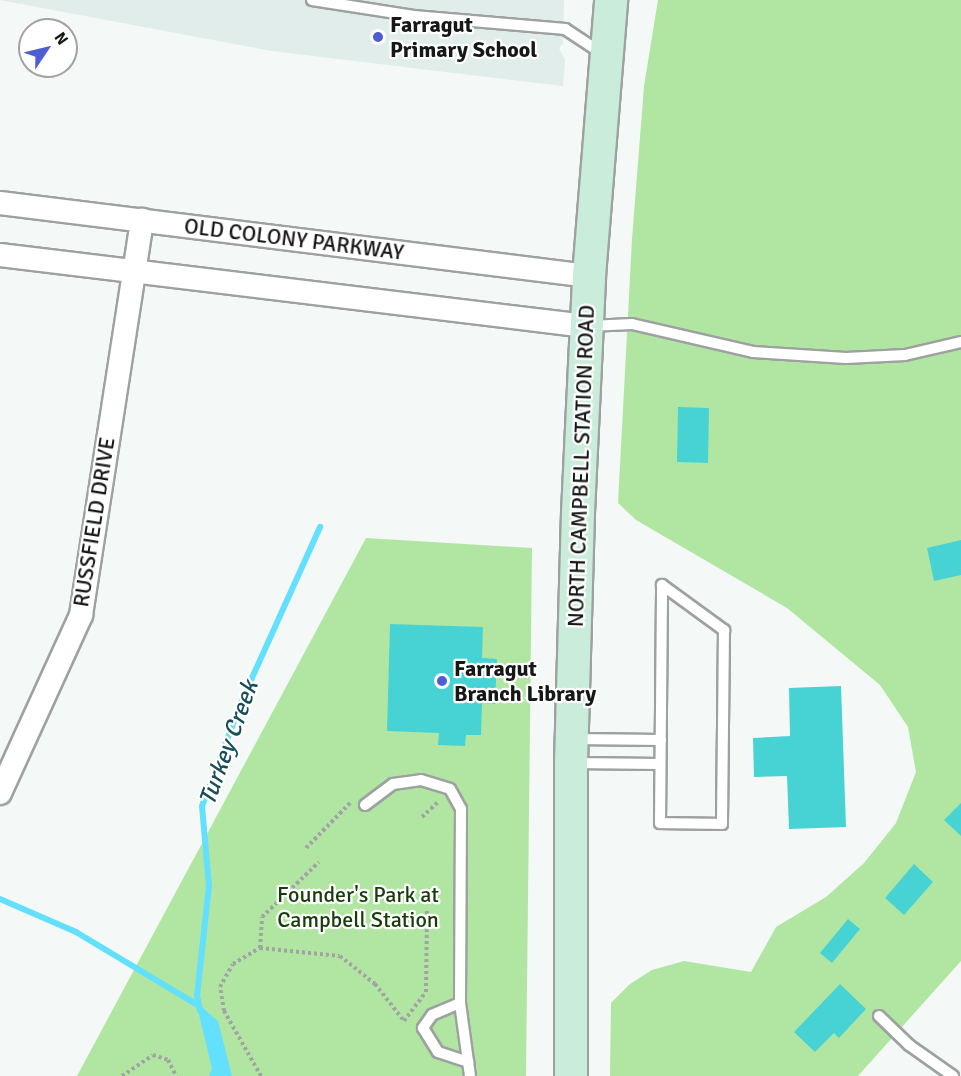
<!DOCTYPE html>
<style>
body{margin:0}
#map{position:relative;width:961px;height:1076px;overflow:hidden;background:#f4f8f6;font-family:Signika,sans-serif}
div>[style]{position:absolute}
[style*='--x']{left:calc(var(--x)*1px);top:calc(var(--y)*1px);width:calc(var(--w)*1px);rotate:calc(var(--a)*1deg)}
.built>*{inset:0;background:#e0edea}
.green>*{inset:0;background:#b1e6a2}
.water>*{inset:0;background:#63e0fd}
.stream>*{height:6px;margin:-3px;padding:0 3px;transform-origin:3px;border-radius:3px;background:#63e0fd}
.building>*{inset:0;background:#47d3d4}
.path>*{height:4px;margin-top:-2px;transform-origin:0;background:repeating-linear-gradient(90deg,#a1a4a3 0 3px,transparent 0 6px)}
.roads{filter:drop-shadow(2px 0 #9da1a0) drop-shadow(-2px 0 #9da1a0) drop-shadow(0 2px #9da1a0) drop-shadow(0 -2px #9da1a0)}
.service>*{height:10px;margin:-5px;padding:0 5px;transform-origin:5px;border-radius:5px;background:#fff}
.minor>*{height:22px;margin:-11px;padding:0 11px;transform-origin:11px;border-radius:11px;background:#fff}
.secondary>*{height:32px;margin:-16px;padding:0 16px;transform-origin:16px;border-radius:16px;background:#caecda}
.dots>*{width:16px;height:16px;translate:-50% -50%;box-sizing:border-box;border:3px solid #fff;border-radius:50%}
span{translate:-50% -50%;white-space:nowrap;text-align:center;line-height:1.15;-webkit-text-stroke:4.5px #fff;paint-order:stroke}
.poi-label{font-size:22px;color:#161717;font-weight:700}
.left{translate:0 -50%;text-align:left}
.street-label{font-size:22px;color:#161717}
.park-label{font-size:22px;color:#173c0a}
.water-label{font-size:24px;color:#174d59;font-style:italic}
.north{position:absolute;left:18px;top:18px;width:60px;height:60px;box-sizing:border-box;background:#fff;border:2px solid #a2a2a2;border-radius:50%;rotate:55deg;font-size:16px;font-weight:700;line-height:24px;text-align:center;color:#161717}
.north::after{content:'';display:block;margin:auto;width:21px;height:27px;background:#4d5ed4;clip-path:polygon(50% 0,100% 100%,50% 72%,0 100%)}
</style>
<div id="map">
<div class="built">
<i style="clip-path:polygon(0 0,564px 0,563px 44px,559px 48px,565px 60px,563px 86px,272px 51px)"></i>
</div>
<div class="green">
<i style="clip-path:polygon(658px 0,961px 0,961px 961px,858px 1076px,610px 1076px,611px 1003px,630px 984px,652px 970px,684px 961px,751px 972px,776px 927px,826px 897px,864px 863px,896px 823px,916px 772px,908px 727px,880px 685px,787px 608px,636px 520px,618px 503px,632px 239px,644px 86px)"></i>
<i style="clip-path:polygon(366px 538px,532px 548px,526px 1076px,77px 1076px)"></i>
</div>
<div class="water">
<i style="clip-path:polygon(196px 1002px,218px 1021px,232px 1076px,209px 1076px,212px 1069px)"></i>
</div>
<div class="stream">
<i style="--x:0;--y:899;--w:83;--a:23.5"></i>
<i style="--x:76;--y:932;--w:144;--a:31"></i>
<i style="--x:200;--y:1011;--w:15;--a:-101"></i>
<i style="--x:197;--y:996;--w:111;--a:-83.8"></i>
<i style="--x:209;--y:886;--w:80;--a:-95"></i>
<i style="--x:202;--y:806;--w:113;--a:-69.3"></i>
<i style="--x:242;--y:700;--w:190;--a:-65.7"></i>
</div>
<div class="building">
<i style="clip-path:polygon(678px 407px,709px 408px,708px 463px,677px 462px)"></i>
<i style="clip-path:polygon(961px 540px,961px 575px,934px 581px,927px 548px)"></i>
<i style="clip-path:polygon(390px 624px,483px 627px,482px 658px,497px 659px,495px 704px,482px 703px,481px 735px,466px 735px,465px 746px,438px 745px,439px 733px,387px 731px)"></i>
<i style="clip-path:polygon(841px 686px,846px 827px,789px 829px,787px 776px,754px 777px,753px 738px,790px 736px,789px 688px)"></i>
<i style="clip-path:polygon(961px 803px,961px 836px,944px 820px)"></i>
<i style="clip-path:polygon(914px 864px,933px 882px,904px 915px,885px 898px)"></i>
<i style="clip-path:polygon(848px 919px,860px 929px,832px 963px,820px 953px)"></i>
<i style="clip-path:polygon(840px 984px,866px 1009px,839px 1038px,834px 1033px,815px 1052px,794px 1032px)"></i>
</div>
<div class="path">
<i style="--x:422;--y:817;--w:23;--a:-43"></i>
<i style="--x:306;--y:848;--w:63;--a:-45.6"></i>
<i style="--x:260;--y:948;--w:31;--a:-86"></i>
<i style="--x:262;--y:917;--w:79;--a:-44"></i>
<i style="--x:122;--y:1076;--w:37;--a:-34"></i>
<i style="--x:153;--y:1055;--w:16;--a:18"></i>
<i style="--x:168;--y:1060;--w:18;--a:63"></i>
<i style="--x:261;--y:1076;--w:75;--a:-119.6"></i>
<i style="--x:224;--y:1011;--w:24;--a:-99"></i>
<i style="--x:220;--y:987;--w:26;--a:-61"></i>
<i style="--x:233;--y:964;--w:31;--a:-31"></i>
<i style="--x:260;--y:948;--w:80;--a:5.7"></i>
<i style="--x:340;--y:956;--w:45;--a:38.7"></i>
<i style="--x:375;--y:984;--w:47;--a:51.9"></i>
<i style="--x:404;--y:1021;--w:36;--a:-53"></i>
<i style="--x:426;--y:992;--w:81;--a:-89.3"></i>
</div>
<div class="roads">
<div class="service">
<i style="--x:312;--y:0;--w:103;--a:8.9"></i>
<i style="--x:414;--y:16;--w:152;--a:4.9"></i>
<i style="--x:565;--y:29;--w:45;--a:33.3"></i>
<i style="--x:589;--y:326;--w:43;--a:-2.7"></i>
<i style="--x:632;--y:324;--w:124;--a:13"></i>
<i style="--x:753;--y:352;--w:93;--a:3.7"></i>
<i style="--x:846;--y:358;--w:59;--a:-2.9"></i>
<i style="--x:905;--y:355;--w:57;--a:-13.1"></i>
<i style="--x:662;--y:585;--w:77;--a:36"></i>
<i style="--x:724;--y:630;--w:194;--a:90.6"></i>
<i style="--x:722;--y:824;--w:62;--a:-179.1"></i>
<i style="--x:660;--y:823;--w:238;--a:-89.5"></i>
<i style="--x:575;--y:739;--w:86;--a:0.7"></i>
<i style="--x:574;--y:763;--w:86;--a:0.7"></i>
<i style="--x:365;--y:805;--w:35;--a:-37"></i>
<i style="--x:393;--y:784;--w:28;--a:-8"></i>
<i style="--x:421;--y:780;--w:30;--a:17"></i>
<i style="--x:450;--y:789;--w:23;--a:61"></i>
<i style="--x:461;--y:809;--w:194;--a:90.3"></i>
<i style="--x:460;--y:1003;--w:74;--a:82.2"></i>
<i style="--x:460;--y:1003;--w:30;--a:157"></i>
<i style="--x:432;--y:1015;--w:16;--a:125"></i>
<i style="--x:423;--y:1028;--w:28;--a:58"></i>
<i style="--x:438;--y:1052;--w:32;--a:18"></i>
<i style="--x:879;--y:1016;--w:42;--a:44"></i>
<i style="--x:909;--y:1045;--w:54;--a:35.2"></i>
</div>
<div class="minor">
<i style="--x:0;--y:203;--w:594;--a:7.07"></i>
<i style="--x:0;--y:255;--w:590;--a:6.91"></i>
<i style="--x:0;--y:793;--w:196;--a:-65.5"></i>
<i style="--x:81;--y:615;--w:400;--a:-81.2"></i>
</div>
<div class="secondary">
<i style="--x:571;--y:1076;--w:313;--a:-90"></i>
<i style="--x:571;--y:763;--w:250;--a:-88.4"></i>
<i style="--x:578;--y:513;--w:237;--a:-87.3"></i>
<i style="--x:589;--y:276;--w:277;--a:-85.4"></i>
</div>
</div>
<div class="dots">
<i style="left:378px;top:37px;background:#4d5ed4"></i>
<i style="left:442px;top:681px;background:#4d5ed4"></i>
</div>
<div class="poi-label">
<span class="left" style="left:390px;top:37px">Farragut<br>Primary School</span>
<span class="left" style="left:454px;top:681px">Farragut<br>Branch Library</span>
</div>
<div class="street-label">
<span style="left:294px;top:239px;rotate:7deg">OLD COLONY PARKWAY</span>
<span style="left:581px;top:466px;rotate:-88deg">NORTH CAMPBELL STATION ROAD</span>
<span style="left:94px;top:522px;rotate:-81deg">RUSSFIELD DRIVE</span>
</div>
<div class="park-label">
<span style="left:358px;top:907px">Founder's Park at<br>Campbell Station</span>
</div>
<div class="water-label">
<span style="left:229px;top:743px;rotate:-70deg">Turkey Creek</span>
</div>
<div class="north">N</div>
</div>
